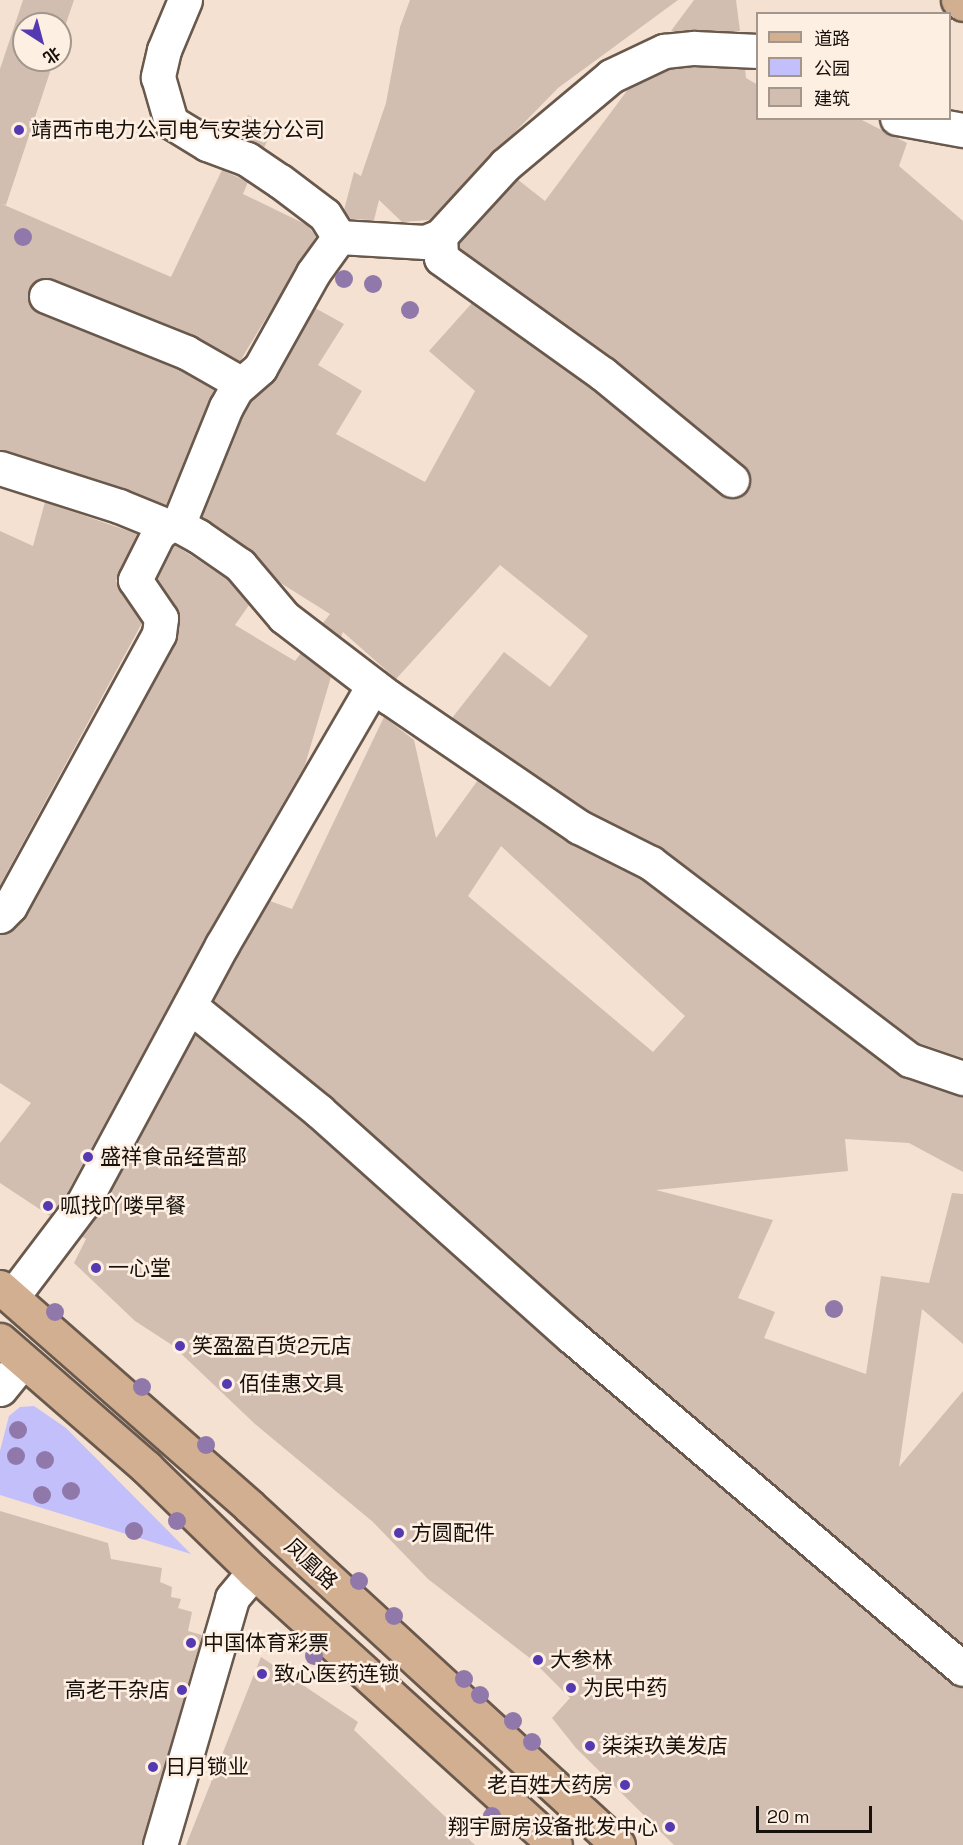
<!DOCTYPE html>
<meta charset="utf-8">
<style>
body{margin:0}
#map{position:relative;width:963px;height:1845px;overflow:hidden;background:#f4e1d2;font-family:"Space Grotesk","Noto Sans SC",sans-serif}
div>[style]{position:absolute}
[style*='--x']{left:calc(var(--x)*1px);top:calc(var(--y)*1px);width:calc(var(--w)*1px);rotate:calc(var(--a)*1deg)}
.green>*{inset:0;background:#c3bffb}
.building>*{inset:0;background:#d1beb0}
.roads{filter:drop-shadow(2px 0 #69594c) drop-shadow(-2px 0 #69594c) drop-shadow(0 2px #69594c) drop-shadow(0 -2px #69594c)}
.minor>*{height:33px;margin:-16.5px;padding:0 16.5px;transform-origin:16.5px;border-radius:16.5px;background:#fff}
.major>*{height:33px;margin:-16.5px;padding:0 16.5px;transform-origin:16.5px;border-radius:16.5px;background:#d3af91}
.trees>*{width:18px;height:18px;margin:-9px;border-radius:50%;background:#9079aa}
.dots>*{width:16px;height:16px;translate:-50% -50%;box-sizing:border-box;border:3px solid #feefe3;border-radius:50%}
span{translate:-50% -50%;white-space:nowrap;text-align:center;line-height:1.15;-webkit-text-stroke:5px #feefe3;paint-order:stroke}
.poi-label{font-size:21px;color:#17100b}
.left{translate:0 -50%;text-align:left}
.right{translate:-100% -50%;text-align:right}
.street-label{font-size:21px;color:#17100b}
.legend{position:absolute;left:756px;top:12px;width:195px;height:108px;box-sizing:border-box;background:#feefe3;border:2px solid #a2968d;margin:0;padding:8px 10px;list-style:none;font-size:18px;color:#17100b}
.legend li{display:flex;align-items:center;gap:12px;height:30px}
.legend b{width:30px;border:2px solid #a2968d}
.north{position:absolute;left:12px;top:12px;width:60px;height:60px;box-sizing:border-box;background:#feefe3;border:2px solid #a2968d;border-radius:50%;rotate:144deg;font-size:16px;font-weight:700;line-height:24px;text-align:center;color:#17100b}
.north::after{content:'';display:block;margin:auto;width:21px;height:27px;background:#5539b1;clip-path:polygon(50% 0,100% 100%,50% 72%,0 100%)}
.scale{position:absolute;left:756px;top:1806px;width:116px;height:27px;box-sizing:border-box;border:3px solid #17100b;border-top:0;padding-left:8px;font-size:18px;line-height:21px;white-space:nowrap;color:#17100b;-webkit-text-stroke:4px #feefe3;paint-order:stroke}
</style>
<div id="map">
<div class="green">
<i style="clip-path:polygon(34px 1406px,66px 1428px,191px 1554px,0 1495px,0 1451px,9px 1416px,20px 1407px)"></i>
</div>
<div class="building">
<i style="clip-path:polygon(23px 0,74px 0,60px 41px,60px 24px,24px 24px,24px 60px,54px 60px,6px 205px,2px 204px,171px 277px,222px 170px,248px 182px,243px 194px,307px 225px,316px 236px,240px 361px,193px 335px,53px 279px,43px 278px,29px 289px,28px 299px,39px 313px,178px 369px,214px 390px,166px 505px,0 450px,0 69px)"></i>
<i style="clip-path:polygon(410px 0,678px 0,558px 88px,429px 220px,402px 222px,379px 200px,374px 220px,351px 219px,344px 210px,354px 172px,361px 176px,386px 103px,400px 27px)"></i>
<i style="clip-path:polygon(694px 0,736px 0,740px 31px,671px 31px)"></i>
<i style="clip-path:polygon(694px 67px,745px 69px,746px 78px,758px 85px,758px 118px,858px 118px,907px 143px,899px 166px,963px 221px,963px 1058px,919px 1043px,662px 848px,589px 811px,452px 718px,504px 652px,550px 687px,588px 636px,500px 565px,396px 679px,343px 632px,341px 637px,323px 623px,330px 614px,279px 582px,251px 550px,202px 517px,243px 415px,251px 401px,276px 377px,315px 308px,344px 324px,318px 365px,362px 391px,336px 434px,425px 482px,475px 391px,429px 351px,472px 303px,592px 389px,720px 494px,730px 499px,746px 492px,751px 482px,744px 466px,615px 359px,459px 248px,459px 243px,517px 179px,545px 201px,629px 88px,669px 69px)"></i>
<i style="clip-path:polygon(248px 115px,273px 127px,264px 148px,238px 136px)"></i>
<i style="clip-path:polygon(45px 502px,137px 534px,116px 581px,142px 623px,0 885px,0 531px,33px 546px)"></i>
<i style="clip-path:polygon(175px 545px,227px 579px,249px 605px,235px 625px,295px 661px,301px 653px,331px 677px,305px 765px,206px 936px,67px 1193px,50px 1216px,0 1183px,0 1143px,31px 1103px,0 1083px,0 934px,13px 930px,26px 915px,175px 643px,180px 620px,177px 608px,157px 579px)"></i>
<i style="clip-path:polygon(evenodd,384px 717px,414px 740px,436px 838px,478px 780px,568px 842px,641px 879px,899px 1075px,963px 1096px,963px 1172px,909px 1143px,845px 1139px,848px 1171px,656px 1190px,773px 1220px,738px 1298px,775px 1312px,764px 1338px,866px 1374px,881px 1276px,929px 1283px,952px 1193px,963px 1194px,963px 1344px,922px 1309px,899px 1467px,963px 1391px,963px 1644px,583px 1322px,331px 1097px,213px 1001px,270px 901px,292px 909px,384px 717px,501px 846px,685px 1016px,653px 1052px,468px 896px,501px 846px)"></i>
<i style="clip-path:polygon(195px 1034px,307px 1125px,559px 1350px,951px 1683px,963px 1687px,963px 1845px,674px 1845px,576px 1748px,552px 1718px,570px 1698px,531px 1659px,428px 1579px,373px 1522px,255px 1424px,172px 1345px,135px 1321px,74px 1263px,86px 1239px,81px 1236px,100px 1212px)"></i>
<i style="clip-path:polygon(0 1511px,108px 1543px,111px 1559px,162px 1568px,160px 1582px,172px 1587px,171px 1597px,181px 1599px,178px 1608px,192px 1612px,188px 1631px,202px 1635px,142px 1845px,0 1845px)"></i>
<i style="clip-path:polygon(261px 1657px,358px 1722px,354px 1730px,475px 1845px,186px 1845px)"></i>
</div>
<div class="roads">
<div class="minor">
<i style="--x:185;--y:0;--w:54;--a:112.8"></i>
<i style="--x:164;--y:50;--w:28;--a:103"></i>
<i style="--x:158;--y:77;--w:47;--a:73.9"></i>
<i style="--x:171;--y:122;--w:42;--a:31.4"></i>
<i style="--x:207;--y:144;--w:43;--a:20.6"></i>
<i style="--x:247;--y:159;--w:40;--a:34"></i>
<i style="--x:280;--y:181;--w:56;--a:37.1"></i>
<i style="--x:325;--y:215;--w:26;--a:58"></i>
<i style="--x:897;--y:118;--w:67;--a:10.3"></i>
<i style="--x:440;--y:236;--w:22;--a:87"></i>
<i style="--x:441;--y:258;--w:199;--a:35.6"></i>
<i style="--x:603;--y:374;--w:167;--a:39.4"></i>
<i style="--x:46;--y:296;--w:151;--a:21.8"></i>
<i style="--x:186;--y:352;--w:64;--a:29.7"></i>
<i style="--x:0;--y:468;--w:125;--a:17.7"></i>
<i style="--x:119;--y:506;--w:53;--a:22.2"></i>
<i style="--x:168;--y:526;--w:10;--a:-6"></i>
<i style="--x:178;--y:525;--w:23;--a:29"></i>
<i style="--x:198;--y:536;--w:51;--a:34.6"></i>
<i style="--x:240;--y:565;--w:68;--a:49.8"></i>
<i style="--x:284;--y:617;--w:133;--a:37.4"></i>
<i style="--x:390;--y:698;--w:229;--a:34.3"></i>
<i style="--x:579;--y:827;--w:80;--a:26.6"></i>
<i style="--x:651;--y:863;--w:325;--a:37.3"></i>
<i style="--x:910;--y:1060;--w:56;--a:18.8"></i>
<i style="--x:178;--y:525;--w:127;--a:-67.9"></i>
<i style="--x:226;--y:407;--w:21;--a:-61"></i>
<i style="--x:236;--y:389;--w:32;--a:-41"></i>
<i style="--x:260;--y:368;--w:109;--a:-60.8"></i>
<i style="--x:313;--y:273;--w:44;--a:-54.2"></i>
<i style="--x:339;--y:237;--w:86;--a:3.3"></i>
<i style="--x:425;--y:242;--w:16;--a:-22"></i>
<i style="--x:440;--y:236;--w:96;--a:-47.5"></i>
<i style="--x:505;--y:165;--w:138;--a:-40"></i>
<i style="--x:611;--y:76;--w:59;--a:-25.3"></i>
<i style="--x:664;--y:51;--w:30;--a:-6"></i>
<i style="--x:694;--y:48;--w:64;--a:2.7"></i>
<i style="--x:0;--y:916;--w:14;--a:-45"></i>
<i style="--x:10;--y:906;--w:310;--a:-61.3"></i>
<i style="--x:159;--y:634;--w:16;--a:-83"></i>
<i style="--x:161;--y:618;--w:46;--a:-124.4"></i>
<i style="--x:135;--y:580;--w:51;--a:-63.4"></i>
<i style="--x:158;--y:534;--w:13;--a:-39"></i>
<i style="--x:190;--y:1006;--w:166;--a:39.1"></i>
<i style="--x:319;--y:1111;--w:338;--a:41.8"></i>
<i style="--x:571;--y:1336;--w:514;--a:40.35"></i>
<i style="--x:12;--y:1297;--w:118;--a:-52.9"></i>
<i style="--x:83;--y:1203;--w:293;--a:-61.7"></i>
<i style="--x:222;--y:945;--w:300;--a:-59.8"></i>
<i style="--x:0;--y:1389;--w:36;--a:-51"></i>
<i style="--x:160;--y:1845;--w:257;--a:-73.7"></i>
<i style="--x:232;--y:1598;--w:34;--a:-50"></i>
</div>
<div class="major">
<i style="--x:958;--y:0;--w:6;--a:39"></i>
<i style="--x:0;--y:1287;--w:332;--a:41.3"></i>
<i style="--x:249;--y:1506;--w:501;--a:42.57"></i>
<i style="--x:0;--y:1340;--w:194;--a:41"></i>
<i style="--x:146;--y:1467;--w:151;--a:44.2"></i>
<i style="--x:254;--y:1572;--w:406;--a:42.2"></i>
</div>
</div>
<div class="trees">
<i style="left:23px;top:237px"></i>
<i style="left:344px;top:279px"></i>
<i style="left:373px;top:284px"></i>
<i style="left:410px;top:310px"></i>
<i style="left:834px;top:1309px"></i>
<i style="left:55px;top:1312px"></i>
<i style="left:142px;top:1387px"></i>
<i style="left:18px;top:1430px"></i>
<i style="left:206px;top:1445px"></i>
<i style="left:16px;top:1456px"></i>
<i style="left:45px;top:1460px"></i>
<i style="left:71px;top:1491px"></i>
<i style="left:42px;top:1495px"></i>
<i style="left:177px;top:1521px"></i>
<i style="left:134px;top:1531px"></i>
<i style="left:359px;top:1581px"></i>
<i style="left:394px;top:1616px"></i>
<i style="left:314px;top:1656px"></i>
<i style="left:464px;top:1679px"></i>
<i style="left:480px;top:1695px"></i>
<i style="left:513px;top:1721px"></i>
<i style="left:532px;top:1742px"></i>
<i style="left:492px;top:1816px"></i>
</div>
<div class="dots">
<i style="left:19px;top:130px;background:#5539b1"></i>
<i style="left:88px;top:1157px;background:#5539b1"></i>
<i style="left:48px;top:1206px;background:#5539b1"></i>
<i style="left:96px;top:1268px;background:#5539b1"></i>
<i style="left:180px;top:1346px;background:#5539b1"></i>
<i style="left:227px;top:1384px;background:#5539b1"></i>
<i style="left:399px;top:1533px;background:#5539b1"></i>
<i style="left:191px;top:1643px;background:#5539b1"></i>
<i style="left:538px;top:1660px;background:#5539b1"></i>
<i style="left:262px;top:1674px;background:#5539b1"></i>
<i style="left:571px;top:1688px;background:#5539b1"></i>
<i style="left:182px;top:1690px;background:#5539b1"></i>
<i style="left:590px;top:1746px;background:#5539b1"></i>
<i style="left:153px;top:1767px;background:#5539b1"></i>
<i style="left:625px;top:1785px;background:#5539b1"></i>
<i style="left:670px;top:1827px;background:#5539b1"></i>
</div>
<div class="poi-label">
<span class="left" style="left:31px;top:130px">靖西市电力公司电气安装分公司</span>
<span class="left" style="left:100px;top:1157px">盛祥食品经营部</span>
<span class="left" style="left:60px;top:1206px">呱找吖喽早餐</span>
<span class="left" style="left:108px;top:1268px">一心堂</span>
<span class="left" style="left:192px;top:1346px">笑盈盈百货2元店</span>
<span class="left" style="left:239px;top:1384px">佰佳惠文具</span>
<span class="left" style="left:411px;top:1533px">方圆配件</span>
<span class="left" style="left:203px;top:1643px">中国体育彩票</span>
<span class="left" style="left:550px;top:1660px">大参林</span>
<span class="left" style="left:274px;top:1674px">致心医药连锁</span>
<span class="left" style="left:583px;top:1688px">为民中药</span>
<span class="right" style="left:170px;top:1690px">高老干杂店</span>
<span class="left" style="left:602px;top:1746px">柒柒玖美发店</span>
<span class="left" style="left:165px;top:1767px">日月锁业</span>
<span class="right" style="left:613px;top:1785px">老百姓大药房</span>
<span class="right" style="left:658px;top:1827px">翔宇厨房设备批发中心</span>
</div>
<div class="street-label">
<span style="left:311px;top:1564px;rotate:43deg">凤凰路</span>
</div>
<ul class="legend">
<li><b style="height:8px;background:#d3af91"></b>道路</li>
<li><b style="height:16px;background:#c3bffb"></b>公园</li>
<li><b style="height:16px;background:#d1beb0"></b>建筑</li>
</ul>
<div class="north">北</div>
<div class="scale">20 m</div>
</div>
